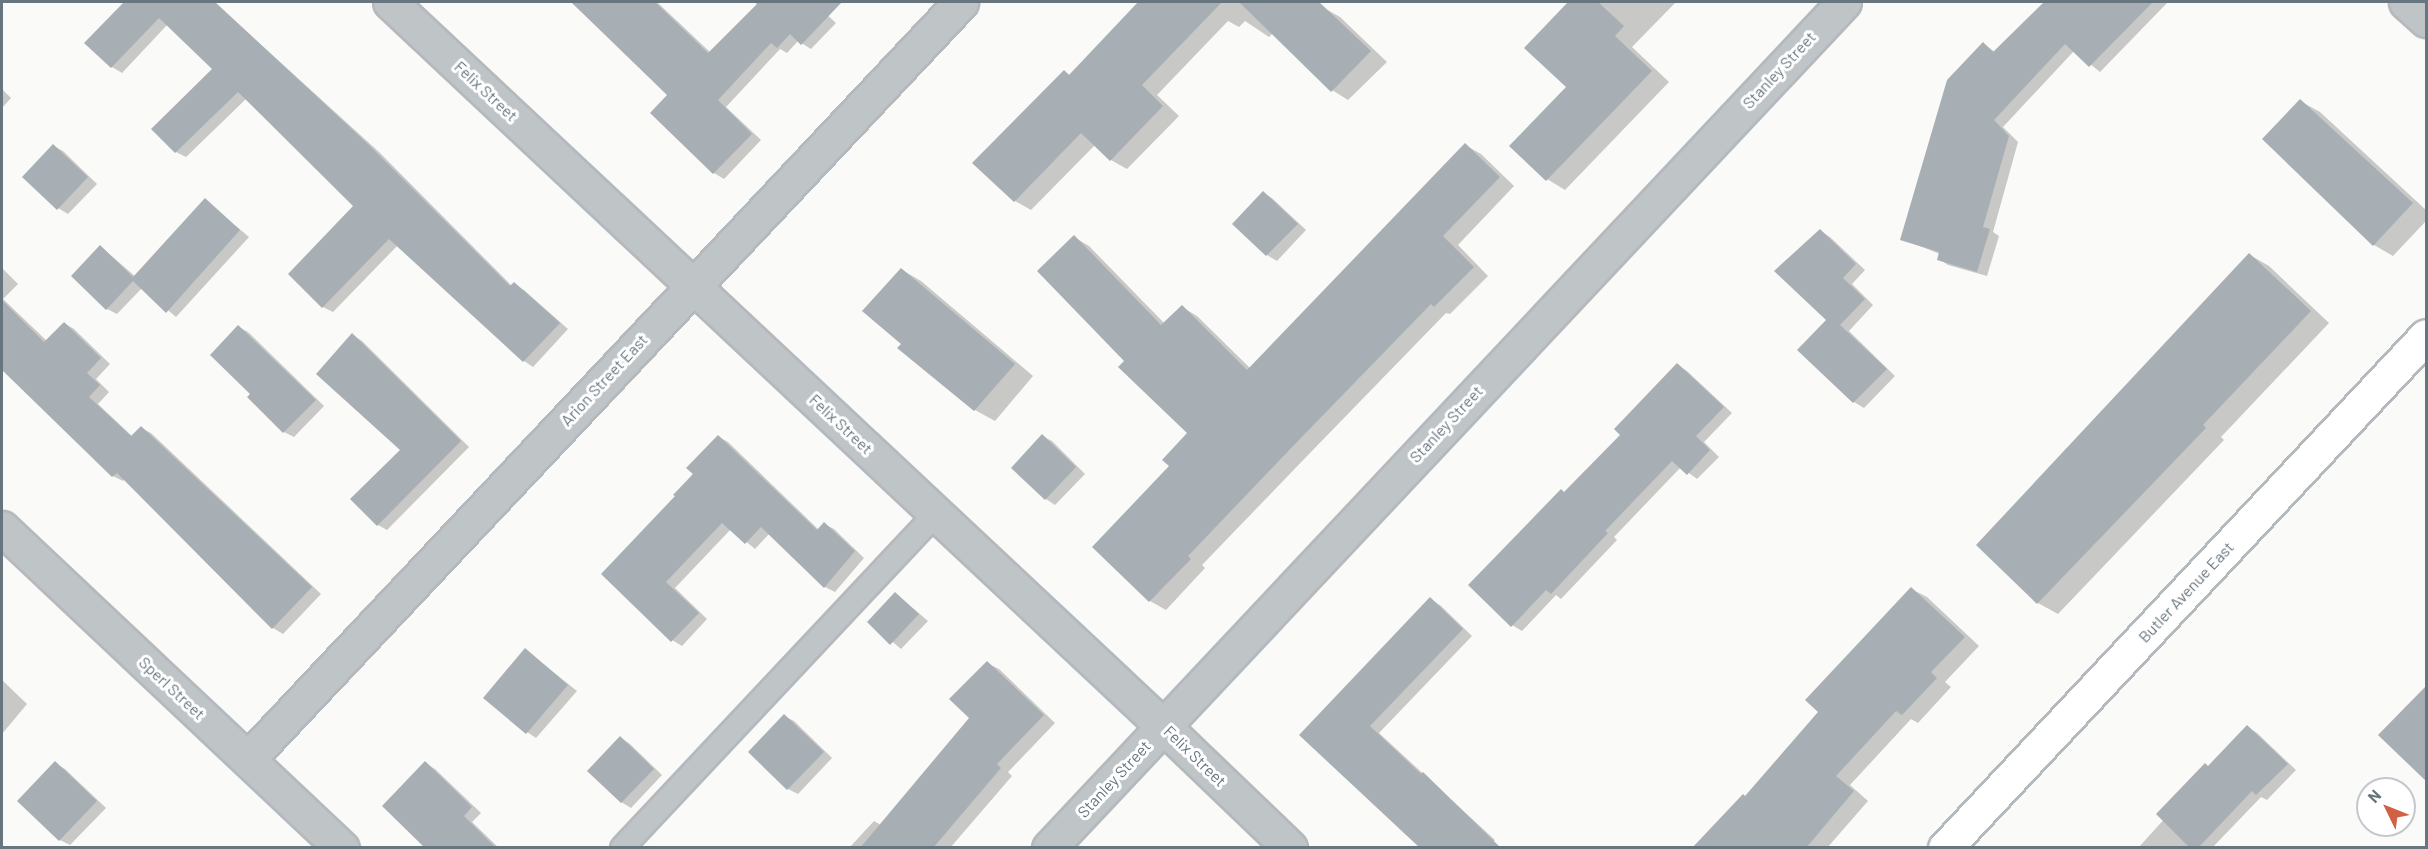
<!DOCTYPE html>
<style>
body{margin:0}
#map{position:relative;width:2428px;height:849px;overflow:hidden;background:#fafaf8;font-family:Barlow,sans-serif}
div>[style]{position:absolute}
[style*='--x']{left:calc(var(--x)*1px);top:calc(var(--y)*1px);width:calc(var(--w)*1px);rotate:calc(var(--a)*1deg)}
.shadow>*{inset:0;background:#0003}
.building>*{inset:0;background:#a7afb4}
.roads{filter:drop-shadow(2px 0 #b4b9bd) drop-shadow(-2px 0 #b4b9bd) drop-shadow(0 2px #b4b9bd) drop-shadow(0 -2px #b4b9bd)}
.lane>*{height:22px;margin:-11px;padding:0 11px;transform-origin:11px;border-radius:11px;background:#bfc4c7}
.street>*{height:33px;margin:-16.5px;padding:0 16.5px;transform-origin:16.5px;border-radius:16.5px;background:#bfc4c7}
.secondary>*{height:33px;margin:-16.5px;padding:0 16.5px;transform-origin:16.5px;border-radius:16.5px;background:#fff}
span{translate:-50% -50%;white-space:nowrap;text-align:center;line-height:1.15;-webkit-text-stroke:6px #fff;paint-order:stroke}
.street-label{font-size:16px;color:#67757f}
.frame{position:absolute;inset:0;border:3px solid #67757f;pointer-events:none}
.north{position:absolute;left:2356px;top:777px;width:60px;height:60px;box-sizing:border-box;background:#fff;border:2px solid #c2c8cc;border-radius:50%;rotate:313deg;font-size:16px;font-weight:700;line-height:24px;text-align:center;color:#67757f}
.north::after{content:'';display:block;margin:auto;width:21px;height:27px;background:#d06142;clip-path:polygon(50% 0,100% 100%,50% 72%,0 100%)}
</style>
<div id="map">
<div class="shadow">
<i style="clip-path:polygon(126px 2px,214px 2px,379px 152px,512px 286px,514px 284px,524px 290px,568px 329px,533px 367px,524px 361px,398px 245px,333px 312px,323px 307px,290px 274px,355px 206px,247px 98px,186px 157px,176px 152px,153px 129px,214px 69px,168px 24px,122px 73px,112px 67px,87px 43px)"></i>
<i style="clip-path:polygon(571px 2px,657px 2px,711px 53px,758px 4px,755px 2px,813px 2px,836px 23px,811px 49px,798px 41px,787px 53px,780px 49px,726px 107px,761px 140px,724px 179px,714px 173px,652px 113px,670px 95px)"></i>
<i style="clip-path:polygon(1142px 2px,1308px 2px,1320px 12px,1324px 8px,1340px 17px,1387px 62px,1348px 100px,1332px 90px,1273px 33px,1269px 37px,1245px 21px,1239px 27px,1228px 21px,1157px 95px,1179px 116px,1127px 169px,1111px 160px,1095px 145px,1031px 210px,1015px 201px,1065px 72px,1071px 76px)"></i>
<i style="clip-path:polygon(1571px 2px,1676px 2px,1632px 47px,1669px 82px,1565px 190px,1547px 179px,1568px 87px,1526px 48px)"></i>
<i style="clip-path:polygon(2046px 2px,2168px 2px,2100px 72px,2074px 51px,2003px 127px,2018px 142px,1993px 232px,1999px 236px,1987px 276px,1948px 265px,1939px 259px,1940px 254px,1902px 239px,1984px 44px,1995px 52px)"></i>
<i style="clip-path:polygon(2px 89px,11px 98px,2px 108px)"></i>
<i style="clip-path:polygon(2300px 101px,2320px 112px,2426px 210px,2426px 221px,2393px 256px,2374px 245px)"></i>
<i style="clip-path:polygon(1465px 145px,1481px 154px,1514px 186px,1458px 245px,1488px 276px,1450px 314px,1446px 313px,1310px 453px,1202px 565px,1205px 568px,1166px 610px,1150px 601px,1094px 547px,1171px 466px,1189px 433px,1126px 361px,1074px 237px,1089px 246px,1165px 324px,1182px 307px,1197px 316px,1251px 369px)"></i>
<i style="clip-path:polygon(53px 146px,63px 151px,97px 184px,68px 214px,58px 208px)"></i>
<i style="clip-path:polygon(1264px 193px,1273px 199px,1306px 230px,1277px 261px,1267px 255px,1234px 224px)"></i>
<i style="clip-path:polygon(205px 200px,249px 237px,176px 317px,142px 288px,117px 314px,107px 309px,100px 246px,136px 277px)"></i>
<i style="clip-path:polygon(1820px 231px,1830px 237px,1865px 270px,1852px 284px,1873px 305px,1849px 331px,1895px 376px,1864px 408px,1854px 402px,1799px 350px,1828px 320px)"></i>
<i style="clip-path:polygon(2250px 255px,2269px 266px,2329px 323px,2221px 437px,2224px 440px,2058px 614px,2038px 603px,1978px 545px)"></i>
<i style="clip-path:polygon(2px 268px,18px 284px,3px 299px,47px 341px,64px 323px,74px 329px,110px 364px,96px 379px,109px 392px,98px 404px,133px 437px,141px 428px,151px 433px,321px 594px,283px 634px,273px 628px,125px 479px,123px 481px,113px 476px,2px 368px)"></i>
<i style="clip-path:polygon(902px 270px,921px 281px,1033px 376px,995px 421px,975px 410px,899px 348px,903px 344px)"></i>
<i style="clip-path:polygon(239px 327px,248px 332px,324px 406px,294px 437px,284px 432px,253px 394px)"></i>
<i style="clip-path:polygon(353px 335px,362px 341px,469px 447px,387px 530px,378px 525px,402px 450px)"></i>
<i style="clip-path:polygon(1678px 365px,1687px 371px,1732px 413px,1704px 442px,1719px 457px,1697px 479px,1681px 467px,1614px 537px,1617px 540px,1561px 599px,1556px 595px,1522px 631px,1512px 625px,1565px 493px,1622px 434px)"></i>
<i style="clip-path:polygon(1042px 436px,1052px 441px,1085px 474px,1055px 505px,1046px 499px)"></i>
<i style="clip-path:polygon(719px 437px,728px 442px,819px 530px,824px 524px,834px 529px,864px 558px,835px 592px,825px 587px,769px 534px,755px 549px,731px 529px,675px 588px,707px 619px,682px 646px,672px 640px,603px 574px,677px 496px)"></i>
<i style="clip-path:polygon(1911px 589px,1927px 597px,1979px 646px,1945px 682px,1951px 687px,1918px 723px,1911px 719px,1850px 785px,1868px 801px,1827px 848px,1722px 848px,1746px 798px,1820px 712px)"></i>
<i style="clip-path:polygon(895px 593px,928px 621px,901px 649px,869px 622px)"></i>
<i style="clip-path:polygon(1430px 599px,1440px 605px,1472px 636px,1379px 733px,1495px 840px,1489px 848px,1301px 735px)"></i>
<i style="clip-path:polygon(526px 650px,577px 691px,536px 738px,527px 732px)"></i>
<i style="clip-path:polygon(987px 663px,999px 669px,1055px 723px,1008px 772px,1012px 776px,950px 848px,849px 848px,874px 821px,881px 825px,972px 718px)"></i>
<i style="clip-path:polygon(2px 680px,27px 704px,2px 734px)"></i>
<i style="clip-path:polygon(784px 716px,794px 721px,832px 758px,798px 794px,788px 789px,750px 752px)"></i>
<i style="clip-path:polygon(2248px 727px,2257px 733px,2296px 770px,2267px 800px,2261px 797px,2212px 848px,2138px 848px)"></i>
<i style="clip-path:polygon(621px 738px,630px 744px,662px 775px,631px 808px,621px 802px)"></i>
<i style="clip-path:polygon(55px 763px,65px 769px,106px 808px,70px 845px,60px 840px)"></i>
<i style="clip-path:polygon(425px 763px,435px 769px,481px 813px,472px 822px,499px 848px,427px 848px)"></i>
</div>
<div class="building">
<i style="clip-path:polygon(124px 2px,215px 2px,369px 145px,510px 286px,514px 282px,560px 323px,523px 362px,389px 239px,322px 308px,288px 274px,353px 206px,238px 92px,175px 153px,151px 129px,212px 69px,159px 18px,111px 68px,84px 43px)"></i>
<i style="clip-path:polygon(571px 2px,655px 2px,708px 53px,757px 4px,754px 2px,842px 2px,801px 45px,790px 34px,777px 48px,771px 43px,718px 100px,752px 134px,713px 174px,650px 113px,667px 95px)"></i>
<i style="clip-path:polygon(1138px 2px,1222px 2px,1142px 85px,1163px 106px,1110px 161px,1081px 133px,1014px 202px,972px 163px,1064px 70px,1069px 75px)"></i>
<i style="clip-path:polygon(1239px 2px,1319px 2px,1371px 51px,1331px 92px)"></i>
<i style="clip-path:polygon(1568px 2px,1598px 2px,1624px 26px,1615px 36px,1652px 71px,1546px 181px,1509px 146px,1566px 87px,1524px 48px)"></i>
<i style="clip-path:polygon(2044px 2px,2153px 2px,2089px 67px,2065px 44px,1994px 120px,2009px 136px,1983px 227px,1990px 229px,1977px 272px,1937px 260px,1939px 252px,1900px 240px,1947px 80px,1983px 42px,1993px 52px)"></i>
<i style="clip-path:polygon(2300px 99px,2413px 203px,2373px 246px,2262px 139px)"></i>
<i style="clip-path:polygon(1465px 143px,1500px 177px,1443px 236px,1474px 267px,1434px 307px,1431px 304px,1295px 444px,1188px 556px,1191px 559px,1149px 602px,1092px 547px,1169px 466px,1162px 460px,1187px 433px,1118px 367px,1124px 361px,1037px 271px,1074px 235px,1161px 325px,1182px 305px,1247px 370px)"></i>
<i style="clip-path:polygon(53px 144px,88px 177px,57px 210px,22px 177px)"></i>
<i style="clip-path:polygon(1263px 191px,1298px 224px,1266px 256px,1232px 224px)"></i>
<i style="clip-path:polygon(205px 198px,240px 230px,166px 313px,133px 281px,106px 310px,71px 276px,100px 245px,133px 277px)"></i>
<i style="clip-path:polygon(1820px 229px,1856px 264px,1843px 278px,1865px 299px,1840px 325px,1887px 369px,1853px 403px,1797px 350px,1826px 320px,1774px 271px)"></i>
<i style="clip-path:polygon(2249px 253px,2311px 311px,2203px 425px,2206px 428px,2037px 604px,1976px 545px)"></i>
<i style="clip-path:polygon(901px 268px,1015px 364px,974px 411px,897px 348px,901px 344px,862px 311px)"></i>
<i style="clip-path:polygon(2px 300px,44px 342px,64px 322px,101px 358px,87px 373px,100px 385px,89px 397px,131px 436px,141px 426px,312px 587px,272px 629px,117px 473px,112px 477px,2px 370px)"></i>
<i style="clip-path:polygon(238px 325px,316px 400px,283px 433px,247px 397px,250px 394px,210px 355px)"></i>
<i style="clip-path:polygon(352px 333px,461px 441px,377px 526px,350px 499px,400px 450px,316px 374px)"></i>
<i style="clip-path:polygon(1677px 363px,1724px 407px,1696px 436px,1710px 450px,1687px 475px,1672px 461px,1605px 531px,1608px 533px,1551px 594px,1546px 590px,1511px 627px,1468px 585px,1561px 489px,1564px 492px,1620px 435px,1614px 429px)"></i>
<i style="clip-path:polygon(1042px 434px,1076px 467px,1045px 500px,1011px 468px)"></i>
<i style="clip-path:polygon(718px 435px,817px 530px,824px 522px,855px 551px,824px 588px,761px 527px,745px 544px,722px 523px,666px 582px,699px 613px,671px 642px,601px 574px,675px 496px,673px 495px,693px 474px,686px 468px)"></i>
<i style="clip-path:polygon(1911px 587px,1965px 637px,1931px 672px,1937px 678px,1902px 715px,1896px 711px,1836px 776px,1854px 791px,1806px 848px,1692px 848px,1743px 794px,1745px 796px,1818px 712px,1805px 700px)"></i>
<i style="clip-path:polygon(895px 592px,919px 614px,890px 645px,867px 622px)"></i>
<i style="clip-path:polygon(1430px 597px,1463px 629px,1370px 726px,1421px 774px,1423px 772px,1501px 848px,1420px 848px,1299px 735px)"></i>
<i style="clip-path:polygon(525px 648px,568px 685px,526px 734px,483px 698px)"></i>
<i style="clip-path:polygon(987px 661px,1044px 715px,997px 764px,1001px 768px,933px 848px,860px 848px,969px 718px,949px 699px)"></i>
<i style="clip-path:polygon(2427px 685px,2427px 782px,2378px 735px)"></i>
<i style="clip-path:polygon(784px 714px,824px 752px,787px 790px,748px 752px)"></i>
<i style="clip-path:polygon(2247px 725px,2288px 764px,2256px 795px,2252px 791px,2198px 848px,2190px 848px,2156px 814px,2205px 763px,2208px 766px)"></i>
<i style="clip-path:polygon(620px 736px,654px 769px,621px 803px,587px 771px)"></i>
<i style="clip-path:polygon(55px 761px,97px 801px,59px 841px,17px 801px)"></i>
<i style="clip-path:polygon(425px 761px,472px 807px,464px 816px,496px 848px,425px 848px,382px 806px)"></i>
</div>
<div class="roads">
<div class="lane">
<i style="--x:622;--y:848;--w:460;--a:-46.8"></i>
</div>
<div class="street">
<i style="--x:390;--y:2;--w:1059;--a:43.13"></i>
<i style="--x:1163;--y:726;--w:176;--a:43.8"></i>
<i style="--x:2406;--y:2;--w:27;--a:42"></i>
<i style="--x:2;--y:528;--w:467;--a:43.3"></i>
<i style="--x:248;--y:759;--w:1040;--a:-46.71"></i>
<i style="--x:1049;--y:848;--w:1161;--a:-46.78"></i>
</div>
<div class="secondary">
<i style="--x:1945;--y:848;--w:702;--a:-46.79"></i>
</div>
</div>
<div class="street-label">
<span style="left:1779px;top:70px;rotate:-47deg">Stanley Street</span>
<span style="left:486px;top:91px;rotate:43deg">Felix Street</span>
<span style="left:604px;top:380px;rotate:-47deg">Arion Street East</span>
<span style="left:841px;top:424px;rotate:43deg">Felix Street</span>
<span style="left:1446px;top:424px;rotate:-47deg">Stanley Street</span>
<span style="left:2186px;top:592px;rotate:-47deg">Butler Avenue East</span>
<span style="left:172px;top:688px;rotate:43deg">Sperl Street</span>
<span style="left:1195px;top:756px;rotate:44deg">Felix Street</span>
<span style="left:1114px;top:779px;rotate:-47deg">Stanley Street</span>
</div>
<div class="frame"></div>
<div class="north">N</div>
</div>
